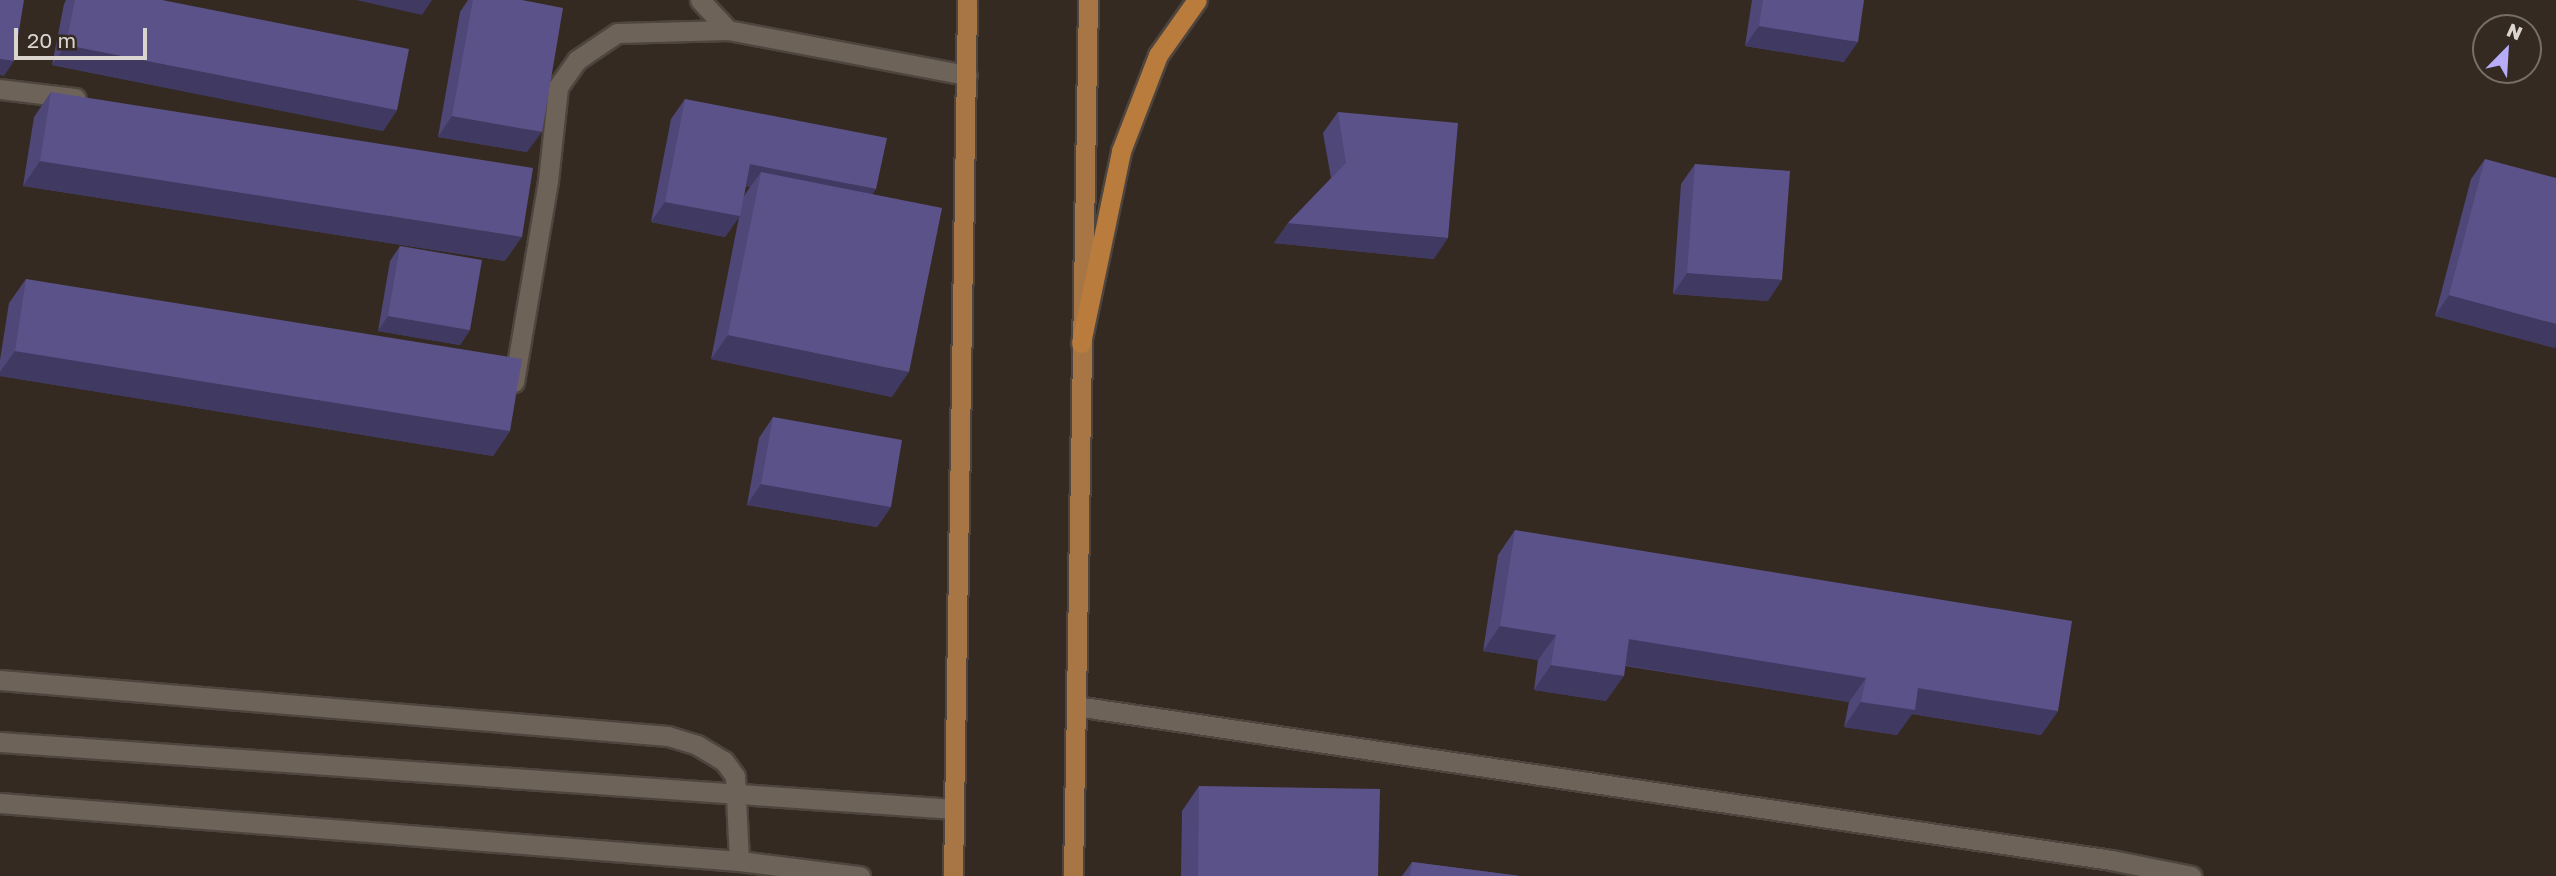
<!DOCTYPE html>
<style>
body{margin:0}
#map{position:relative;width:2556px;height:876px;overflow:hidden;background:#342a22;font-family:"Golos Text",sans-serif}
div>[style]{position:absolute}
[style*='--x']{left:calc(var(--x)*1px);top:calc(var(--y)*1px);width:calc(var(--w)*1px);rotate:calc(var(--a)*1deg)}
.roads{filter:drop-shadow(2px 0 #4d453e) drop-shadow(-2px 0 #4d453e) drop-shadow(0 2px #4d453e) drop-shadow(0 -2px #4d453e)}
.service>*{height:19px;margin:-9.5px;padding:0 9.5px;transform-origin:9.5px;border-radius:9.5px;background:#6e6359}
.primary>*{height:19px;margin:-9.5px;padding:0 9.5px;transform-origin:9.5px;border-radius:9.5px;background:#a77644}
.trunk>*{height:19px;margin:-9.5px;padding:0 9.5px;transform-origin:9.5px;border-radius:9.5px;background:#ba7c3d}
.wall>*{inset:0;background:#4e4777}
.shaded-wall>*{inset:0;background:#403961}
.building>*{inset:0;background:#5b528a}
span{translate:-50% -50%;white-space:nowrap;text-align:center;line-height:1.15;-webkit-text-stroke:5px #342a22;paint-order:stroke}
.north{position:absolute;left:2472px;top:14px;width:70px;height:70px;box-sizing:border-box;background:#342a22;border:2px solid #776e68;border-radius:50%;rotate:24deg;font-size:19px;font-weight:700;line-height:28px;text-align:center;color:#dbd5d0}
.north::after{content:'';display:block;margin:auto;width:24px;height:32px;background:#b6acf8;clip-path:polygon(50% 0,100% 100%,50% 72%,0 100%)}
.scale{position:absolute;left:14px;top:28px;width:133px;height:32px;box-sizing:border-box;border:4px solid #dbd5d0;border-top:0;padding-left:9px;font-size:21px;line-height:24px;white-space:nowrap;color:#dbd5d0;-webkit-text-stroke:5px #342a22;paint-order:stroke}
</style>
<div id="map">
<div class="roads">
<div class="service">
<i style="--x:700;--y:0;--w:41;--a:47"></i>
<i style="--x:0;--y:89;--w:76;--a:6.8"></i>
<i style="--x:514;--y:382;--w:204;--a:-80.4"></i>
<i style="--x:548;--y:181;--w:95;--a:-83.9"></i>
<i style="--x:558;--y:87;--w:33;--a:-55"></i>
<i style="--x:577;--y:60;--w:48;--a:-34"></i>
<i style="--x:617;--y:33;--w:111;--a:-1.5"></i>
<i style="--x:728;--y:30;--w:243;--a:10.7"></i>
<i style="--x:0;--y:680;--w:670;--a:4.79"></i>
<i style="--x:668;--y:736;--w:30;--a:17"></i>
<i style="--x:697;--y:745;--w:31;--a:31"></i>
<i style="--x:724;--y:761;--w:19;--a:54"></i>
<i style="--x:735;--y:776;--w:85;--a:87.3"></i>
<i style="--x:1076;--y:706;--w:1046;--a:8.46"></i>
<i style="--x:2111;--y:860;--w:82;--a:11.3"></i>
<i style="--x:0;--y:742;--w:956;--a:4.02"></i>
<i style="--x:0;--y:803;--w:741;--a:4.49"></i>
<i style="--x:739;--y:861;--w:122;--a:7.1"></i>
</div>
<div class="primary">
<i style="--x:953;--y:876;--w:876;--a:-89.08"></i>
<i style="--x:1073;--y:876;--w:876;--a:-89.02"></i>
</div>
<div class="trunk">
<i style="--x:1081;--y:343;--w:196;--a:-78.2"></i>
<i style="--x:1121;--y:151;--w:103;--a:-68.9"></i>
<i style="--x:1158;--y:55;--w:67;--a:-54.7"></i>
</div>
</div>
<div class="wall">
<i style="clip-path:polygon(66px 0,162px 0,397px 110px,383px 131px,52px 65px,64px 4px)"></i>
<i style="clip-path:polygon(468px 0,522px 0,527px 152px,438px 137px,460px 12px)"></i>
<i style="clip-path:polygon(1752px 0,1864px 0,1844px 62px,1745px 46px)"></i>
<i style="clip-path:polygon(51px 92px,505px 261px,23px 186px,34px 117px)"></i>
<i style="clip-path:polygon(evenodd,685px 99px,872px 194px,892px 397px,711px 359px,739px 217px,725px 237px,651px 222px,671px 119px,685px 99px,746px 186px,750px 187px,744px 196px,746px 186px)"></i>
<i style="clip-path:polygon(1338px 112px,1434px 259px,1274px 243px,1288px 223px,1331px 178px,1323px 133px)"></i>
<i style="clip-path:polygon(2485px 159px,2555px 348px,2435px 316px,2471px 179px)"></i>
<i style="clip-path:polygon(1695px 164px,1768px 301px,1673px 294px,1681px 184px)"></i>
<i style="clip-path:polygon(400px 246px,470px 330px,460px 345px,378px 331px,390px 261px)"></i>
<i style="clip-path:polygon(26px 279px,510px 431px,493px 456px,0 376px,0 360px,9px 303px)"></i>
<i style="clip-path:polygon(773px 417px,891px 507px,877px 527px,747px 505px,759px 438px)"></i>
<i style="clip-path:polygon(1515px 530px,2058px 711px,2041px 735px,1912px 714px,1897px 735px,1844px 727px,1849px 702px,1625px 666px,1606px 701px,1534px 690px,1538px 660px,1483px 651px,1498px 555px)"></i>
<i style="clip-path:polygon(1199px 786px,1378px 876px,1181px 876px,1182px 811px)"></i>
<i style="clip-path:polygon(1412px 862px,1520px 876px,1402px 876px)"></i>
</div>
<div class="shaded-wall">
<i style="clip-path:polygon(356px 0,432px 0,422px 15px)"></i>
<i style="clip-path:polygon(1759px 26px,1858px 42px,1844px 62px,1745px 46px)"></i>
<i style="clip-path:polygon(66px 45px,397px 110px,383px 131px,52px 65px)"></i>
<i style="clip-path:polygon(0 59px,14px 61px,4px 76px,0 75px)"></i>
<i style="clip-path:polygon(452px 116px,542px 132px,527px 152px,438px 137px)"></i>
<i style="clip-path:polygon(40px 161px,522px 237px,505px 261px,23px 186px)"></i>
<i style="clip-path:polygon(750px 164px,876px 189px,862px 209px,761px 172px,750px 187px,736px 184px)"></i>
<i style="clip-path:polygon(665px 202px,740px 216px,725px 237px,651px 222px)"></i>
<i style="clip-path:polygon(1288px 223px,1448px 238px,1434px 259px,1274px 243px)"></i>
<i style="clip-path:polygon(1687px 273px,1782px 280px,1768px 301px,1673px 294px)"></i>
<i style="clip-path:polygon(2449px 295px,2556px 324px,2556px 346px,2555px 348px,2435px 316px)"></i>
<i style="clip-path:polygon(388px 316px,470px 330px,460px 345px,378px 331px)"></i>
<i style="clip-path:polygon(728px 335px,909px 372px,892px 397px,711px 359px)"></i>
<i style="clip-path:polygon(15px 351px,510px 431px,493px 456px,0 376px,0 372px)"></i>
<i style="clip-path:polygon(761px 484px,891px 507px,877px 527px,747px 505px)"></i>
<i style="clip-path:polygon(1500px 626px,1556px 635px,1538px 660px,1483px 651px)"></i>
<i style="clip-path:polygon(1629px 639px,1866px 678px,1849px 702px,1612px 663px)"></i>
<i style="clip-path:polygon(1551px 665px,1624px 676px,1606px 701px,1534px 690px)"></i>
<i style="clip-path:polygon(1918px 688px,2058px 711px,2041px 735px,1912px 714px,1897px 735px,1844px 727px,1861px 702px)"></i>
</div>
<div class="building">
<i style="clip-path:polygon(0 0,24px 0,14px 61px,0 59px)"></i>
<i style="clip-path:polygon(75px 0,162px 0,409px 49px,397px 110px,66px 45px)"></i>
<i style="clip-path:polygon(473px 0,522px 0,563px 8px,542px 132px,452px 116px)"></i>
<i style="clip-path:polygon(1763px 0,1864px 0,1858px 42px,1759px 26px)"></i>
<i style="clip-path:polygon(51px 92px,533px 168px,522px 237px,40px 161px)"></i>
<i style="clip-path:polygon(685px 99px,887px 138px,876px 189px,750px 164px,740px 216px,665px 202px)"></i>
<i style="clip-path:polygon(1338px 112px,1458px 123px,1448px 238px,1288px 223px,1346px 163px)"></i>
<i style="clip-path:polygon(2485px 159px,2556px 178px,2556px 324px,2449px 295px)"></i>
<i style="clip-path:polygon(1695px 164px,1790px 171px,1782px 280px,1687px 273px)"></i>
<i style="clip-path:polygon(761px 172px,942px 208px,909px 372px,728px 335px)"></i>
<i style="clip-path:polygon(400px 246px,482px 260px,470px 330px,388px 316px)"></i>
<i style="clip-path:polygon(26px 279px,522px 359px,510px 431px,15px 351px)"></i>
<i style="clip-path:polygon(773px 417px,902px 440px,891px 507px,761px 484px)"></i>
<i style="clip-path:polygon(1515px 530px,2072px 621px,2058px 711px,1918px 688px,1915px 710px,1861px 702px,1866px 678px,1629px 639px,1624px 676px,1551px 665px,1556px 635px,1500px 626px)"></i>
<i style="clip-path:polygon(1199px 786px,1380px 789px,1378px 876px,1198px 876px)"></i>
<i style="clip-path:polygon(1412px 862px,1520px 876px,1410px 876px)"></i>
</div>
<div class="north">N</div>
<div class="scale">20 m</div>
</div>
